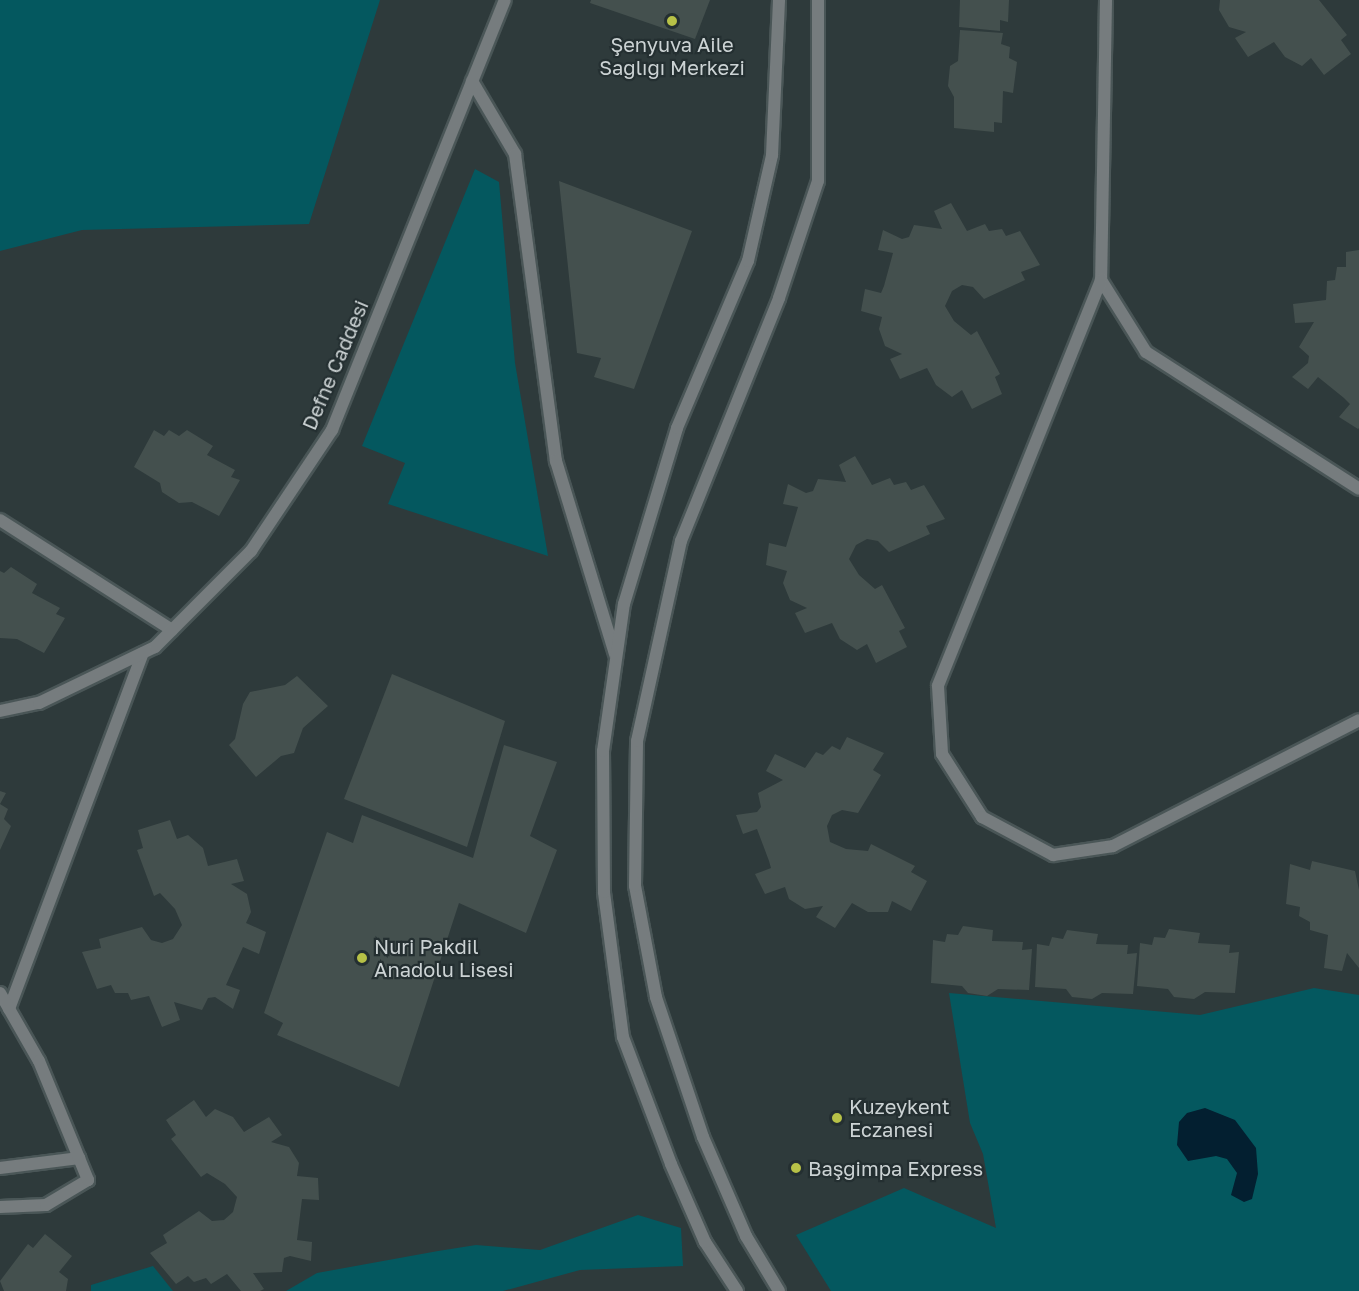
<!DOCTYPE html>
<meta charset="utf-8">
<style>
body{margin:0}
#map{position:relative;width:1359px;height:1291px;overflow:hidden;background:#2e3a3b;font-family:"Golos Text",sans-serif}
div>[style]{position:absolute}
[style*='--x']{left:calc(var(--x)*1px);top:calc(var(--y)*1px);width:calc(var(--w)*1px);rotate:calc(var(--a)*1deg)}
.green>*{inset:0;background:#04585f}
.water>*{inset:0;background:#031f30}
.building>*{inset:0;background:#44504e}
.roads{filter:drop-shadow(2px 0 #4a5657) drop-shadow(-2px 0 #4a5657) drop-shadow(0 2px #4a5657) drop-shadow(0 -2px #4a5657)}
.service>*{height:12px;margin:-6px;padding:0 6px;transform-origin:6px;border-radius:6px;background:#767c7e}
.minor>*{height:12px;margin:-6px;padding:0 6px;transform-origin:6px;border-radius:6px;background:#767c7e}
.dots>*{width:16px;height:16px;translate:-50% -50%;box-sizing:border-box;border:3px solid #242f31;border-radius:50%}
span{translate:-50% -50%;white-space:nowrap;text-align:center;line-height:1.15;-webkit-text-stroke:4.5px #242f31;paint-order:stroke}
.poi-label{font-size:20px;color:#ccd3d4}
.left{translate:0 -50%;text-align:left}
.street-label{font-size:20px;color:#ccd3d4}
</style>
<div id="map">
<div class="green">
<i style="clip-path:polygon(0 0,380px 0,309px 224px,82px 230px,0 251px)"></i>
<i style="clip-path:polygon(475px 169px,499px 182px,515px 363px,548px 556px,388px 504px,405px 463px,362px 446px)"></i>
<i style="clip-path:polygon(1314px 988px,1359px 995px,1359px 1291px,831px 1291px,796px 1235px,904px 1188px,996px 1228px,983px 1154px,970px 1123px,949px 993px,1200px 1015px)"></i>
<i style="clip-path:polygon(638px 1215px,681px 1228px,683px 1266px,580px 1270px,503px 1291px,286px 1291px,317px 1273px,438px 1251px,476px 1245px,540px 1250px)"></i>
<i style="clip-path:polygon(153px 1266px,173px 1291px,91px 1291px,91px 1285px)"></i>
</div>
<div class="water">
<i style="clip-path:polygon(1205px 1108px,1235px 1120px,1256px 1148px,1258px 1174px,1252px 1199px,1244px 1202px,1231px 1195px,1237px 1173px,1227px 1159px,1216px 1156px,1188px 1161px,1177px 1145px,1179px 1122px,1187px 1113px)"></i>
</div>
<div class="building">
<i style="clip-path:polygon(591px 0,710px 0,695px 39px,590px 3px)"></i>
<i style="clip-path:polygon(960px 0,1009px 0,1008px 22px,1000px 20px,1000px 31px,959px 27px)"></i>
<i style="clip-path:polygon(1220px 0,1319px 0,1347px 35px,1341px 40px,1351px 54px,1324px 75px,1311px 58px,1302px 66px,1285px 57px,1274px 42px,1248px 57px,1235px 38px,1246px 32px,1229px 27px,1219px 10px)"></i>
<i style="clip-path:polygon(960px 30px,1003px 33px,1001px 44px,1010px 47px,1009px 58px,1017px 62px,1013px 93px,1003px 91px,1002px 123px,994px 122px,994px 132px,954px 128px,954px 97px,948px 86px,950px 66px,958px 61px)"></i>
<i style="clip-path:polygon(559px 181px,692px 231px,634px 389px,594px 377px,601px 358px,577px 353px)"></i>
<i style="clip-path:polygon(951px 203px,967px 231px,985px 224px,989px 231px,1002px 229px,1006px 236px,1020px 231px,1040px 265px,1021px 272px,1025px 280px,984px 299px,973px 287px,962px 285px,952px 291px,945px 306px,954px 321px,971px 335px,977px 331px,1000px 374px,995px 377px,1002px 394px,972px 409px,962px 390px,952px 397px,936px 385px,927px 368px,900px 379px,890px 359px,902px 354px,885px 346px,879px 329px,882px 317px,861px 311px,865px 289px,881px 293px,884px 286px,893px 253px,878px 250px,883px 230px,902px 239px,909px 237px,914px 225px,942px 229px,934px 211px)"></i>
<i style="clip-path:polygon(1359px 250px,1359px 428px,1358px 429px,1339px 417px,1350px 404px,1344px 398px,1318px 377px,1308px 389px,1292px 377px,1308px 363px,1309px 356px,1299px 347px,1314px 322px,1295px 323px,1293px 304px,1326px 300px,1327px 281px,1335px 280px,1337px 267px,1346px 267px,1346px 252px)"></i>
<i style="clip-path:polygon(154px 430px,164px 436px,169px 430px,179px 436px,187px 430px,213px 446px,207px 455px,235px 470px,231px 477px,240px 480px,219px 516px,192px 502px,179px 503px,162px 492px,160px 483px,134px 467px)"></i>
<i style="clip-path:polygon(855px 456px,872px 485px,890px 478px,894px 485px,906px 482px,911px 490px,924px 485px,945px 519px,926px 526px,930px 534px,889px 552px,878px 541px,867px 539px,856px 545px,849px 559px,859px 575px,875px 589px,882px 585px,905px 628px,899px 631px,907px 647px,876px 663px,867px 644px,857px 650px,840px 639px,832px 623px,805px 633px,795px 613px,807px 608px,790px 600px,783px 583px,787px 571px,766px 565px,769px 543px,786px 547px,798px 507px,783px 504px,788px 484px,806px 493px,813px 491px,818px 479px,846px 482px,839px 465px)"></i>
<i style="clip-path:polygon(11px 567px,37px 584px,32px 593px,60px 608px,56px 614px,65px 618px,44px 653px,17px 639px,0 638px,0 571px,4px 573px)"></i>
<i style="clip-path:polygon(392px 674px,505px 721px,467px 847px,344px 799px)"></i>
<i style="clip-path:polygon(297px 676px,328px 706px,303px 728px,294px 753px,281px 756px,256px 777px,229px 745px,235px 739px,243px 704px,250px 692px,285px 685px)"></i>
<i style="clip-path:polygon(847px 737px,884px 753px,873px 770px,881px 775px,858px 813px,842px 810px,832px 815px,827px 826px,830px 842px,846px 849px,868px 851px,871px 844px,915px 866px,911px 872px,927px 881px,911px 911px,892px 901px,888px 912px,868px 912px,852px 903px,835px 928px,816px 917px,823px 906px,805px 909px,789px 899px,785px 887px,765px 894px,755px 874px,771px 868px,769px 861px,757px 829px,743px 834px,736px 815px,757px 812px,761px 807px,758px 793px,783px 780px,766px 771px,775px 754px,805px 768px,816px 752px,823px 755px,832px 746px,840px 750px)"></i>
<i style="clip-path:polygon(504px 745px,557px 762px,530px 836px,557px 850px,526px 933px,459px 903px,399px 1087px,277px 1035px,283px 1023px,264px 1013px,327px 832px,353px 843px,362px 815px,473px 858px)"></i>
<i style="clip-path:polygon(0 791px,6px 793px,0 804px,8px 809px,4px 819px,11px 826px,0 850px)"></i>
<i style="clip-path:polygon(170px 820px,177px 839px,188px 835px,203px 848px,208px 866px,237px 859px,244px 881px,231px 884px,247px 894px,251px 912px,246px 923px,266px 932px,259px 954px,243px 947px,226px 985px,240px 990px,233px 1009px,215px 997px,208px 998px,202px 1010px,174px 1002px,180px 1020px,162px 1027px,149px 996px,131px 1000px,128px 993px,115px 993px,111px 985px,97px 989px,82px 952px,101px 948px,99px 939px,142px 927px,151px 940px,162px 943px,173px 939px,182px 925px,175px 909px,160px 893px,154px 896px,137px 850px,143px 848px,138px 830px)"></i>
<i style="clip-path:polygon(1312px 861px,1355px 871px,1359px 890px,1359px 968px,1347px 953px,1342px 971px,1324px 968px,1328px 935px,1310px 930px,1310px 922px,1299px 916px,1300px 907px,1286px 904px,1290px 864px,1310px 870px)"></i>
<i style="clip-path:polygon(963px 926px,993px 930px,992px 941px,1023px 942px,1022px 950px,1032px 949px,1029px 990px,998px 989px,987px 996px,968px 993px,962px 986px,931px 983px,933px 940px,945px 942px,947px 934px,958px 935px)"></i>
<i style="clip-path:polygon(1169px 929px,1200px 933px,1198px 943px,1230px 945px,1229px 953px,1239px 952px,1235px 993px,1205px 992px,1194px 999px,1174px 997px,1168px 989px,1137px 986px,1140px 943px,1152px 945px,1154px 937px,1165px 938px)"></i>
<i style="clip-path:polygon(1067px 930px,1098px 934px,1096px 944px,1128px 945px,1127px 954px,1137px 953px,1133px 994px,1102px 993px,1092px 999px,1072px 997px,1066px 989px,1035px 987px,1037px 944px,1049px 946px,1052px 937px,1063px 939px)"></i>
<i style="clip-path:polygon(194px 1100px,206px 1117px,215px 1109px,233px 1117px,244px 1132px,269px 1117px,282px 1135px,271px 1142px,289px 1147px,299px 1163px,297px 1176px,318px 1178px,319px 1200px,302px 1199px,297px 1240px,312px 1242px,311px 1261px,290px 1256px,284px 1258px,282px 1272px,253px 1273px,264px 1289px,260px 1291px,241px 1291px,227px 1274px,211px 1284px,206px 1278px,194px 1282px,188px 1276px,176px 1284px,150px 1253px,167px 1243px,163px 1235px,199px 1211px,212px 1221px,224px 1220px,233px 1212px,237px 1197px,225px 1184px,207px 1173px,201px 1177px,171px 1139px,176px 1135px,166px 1120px)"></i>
<i style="clip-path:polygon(45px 1234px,72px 1256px,59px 1272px,68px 1279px,66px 1291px,4px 1291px,0 1281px,28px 1244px,33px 1248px)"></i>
</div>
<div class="roads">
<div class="service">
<i style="--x:0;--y:520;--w:204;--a:32.6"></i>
<i style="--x:9;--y:1009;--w:380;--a:-69.4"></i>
<i style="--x:0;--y:1168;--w:80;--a:-7.2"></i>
<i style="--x:0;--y:1207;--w:46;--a:-2.5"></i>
<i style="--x:46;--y:1205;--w:49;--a:-30.8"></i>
</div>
<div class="minor">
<i style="--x:1106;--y:0;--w:280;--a:91"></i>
<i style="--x:1101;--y:280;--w:85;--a:58"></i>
<i style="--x:1146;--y:352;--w:253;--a:32.7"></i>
<i style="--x:472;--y:81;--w:85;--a:59.5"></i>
<i style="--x:515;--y:154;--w:310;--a:82.4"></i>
<i style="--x:556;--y:461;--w:202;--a:73"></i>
<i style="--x:1101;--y:280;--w:437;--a:111.9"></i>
<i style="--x:938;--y:686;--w:68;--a:86.6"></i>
<i style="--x:942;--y:754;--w:75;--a:57.6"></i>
<i style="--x:982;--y:817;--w:81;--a:28.2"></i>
<i style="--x:1053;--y:855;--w:61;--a:-8.5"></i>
<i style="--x:1113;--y:846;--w:276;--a:-27.1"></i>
<i style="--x:0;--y:711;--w:40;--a:-12"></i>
<i style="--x:39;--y:703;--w:129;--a:-25.8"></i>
<i style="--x:155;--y:647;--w:136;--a:-45"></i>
<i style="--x:251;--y:551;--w:146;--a:-56.2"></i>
<i style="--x:332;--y:430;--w:463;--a:-68.1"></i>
<i style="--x:0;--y:993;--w:78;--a:60.2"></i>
<i style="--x:39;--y:1061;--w:129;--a:67.6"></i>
<i style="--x:737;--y:1291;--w:59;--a:-123.1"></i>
<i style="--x:705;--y:1242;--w:85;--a:-113.6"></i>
<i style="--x:671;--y:1164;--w:136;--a:-110.7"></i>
<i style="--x:623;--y:1037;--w:146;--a:-97.5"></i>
<i style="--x:604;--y:892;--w:141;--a:-90.4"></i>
<i style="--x:603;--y:751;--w:148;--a:-81.9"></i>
<i style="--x:624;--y:604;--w:184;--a:-73.2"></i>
<i style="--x:677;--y:428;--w:181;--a:-67"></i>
<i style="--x:748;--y:261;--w:109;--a:-77.2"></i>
<i style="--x:772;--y:155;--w:155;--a:-87.4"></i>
<i style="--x:779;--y:1291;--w:64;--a:-121"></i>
<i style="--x:746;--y:1236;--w:108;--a:-113.5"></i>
<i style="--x:703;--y:1137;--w:148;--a:-108.6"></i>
<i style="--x:656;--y:997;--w:113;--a:-100.7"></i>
<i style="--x:635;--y:886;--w:145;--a:-89.2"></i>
<i style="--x:637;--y:741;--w:205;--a:-77.6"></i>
<i style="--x:681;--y:541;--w:262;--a:-68"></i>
<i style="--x:779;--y:298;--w:123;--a:-71.6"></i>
<i style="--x:818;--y:181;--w:181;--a:-90"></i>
</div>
</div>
<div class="dots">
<i style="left:672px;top:21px;background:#b7c147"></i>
<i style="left:362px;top:958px;background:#b7c147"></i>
<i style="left:837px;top:1118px;background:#b7c147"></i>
<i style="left:796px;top:1168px;background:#b7c147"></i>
</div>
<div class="poi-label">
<span style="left:672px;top:56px">Şenyuva Aile<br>Sağlığı Merkezi</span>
<span class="left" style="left:374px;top:958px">Nuri Pakdil<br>Anadolu Lisesi</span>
<span class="left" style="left:849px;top:1118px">Kuzeykent<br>Eczanesi</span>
<span class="left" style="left:808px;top:1168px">Başgimpa Express</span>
</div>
<div class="street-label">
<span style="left:335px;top:365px;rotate:-67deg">Defne Caddesi</span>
</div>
</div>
